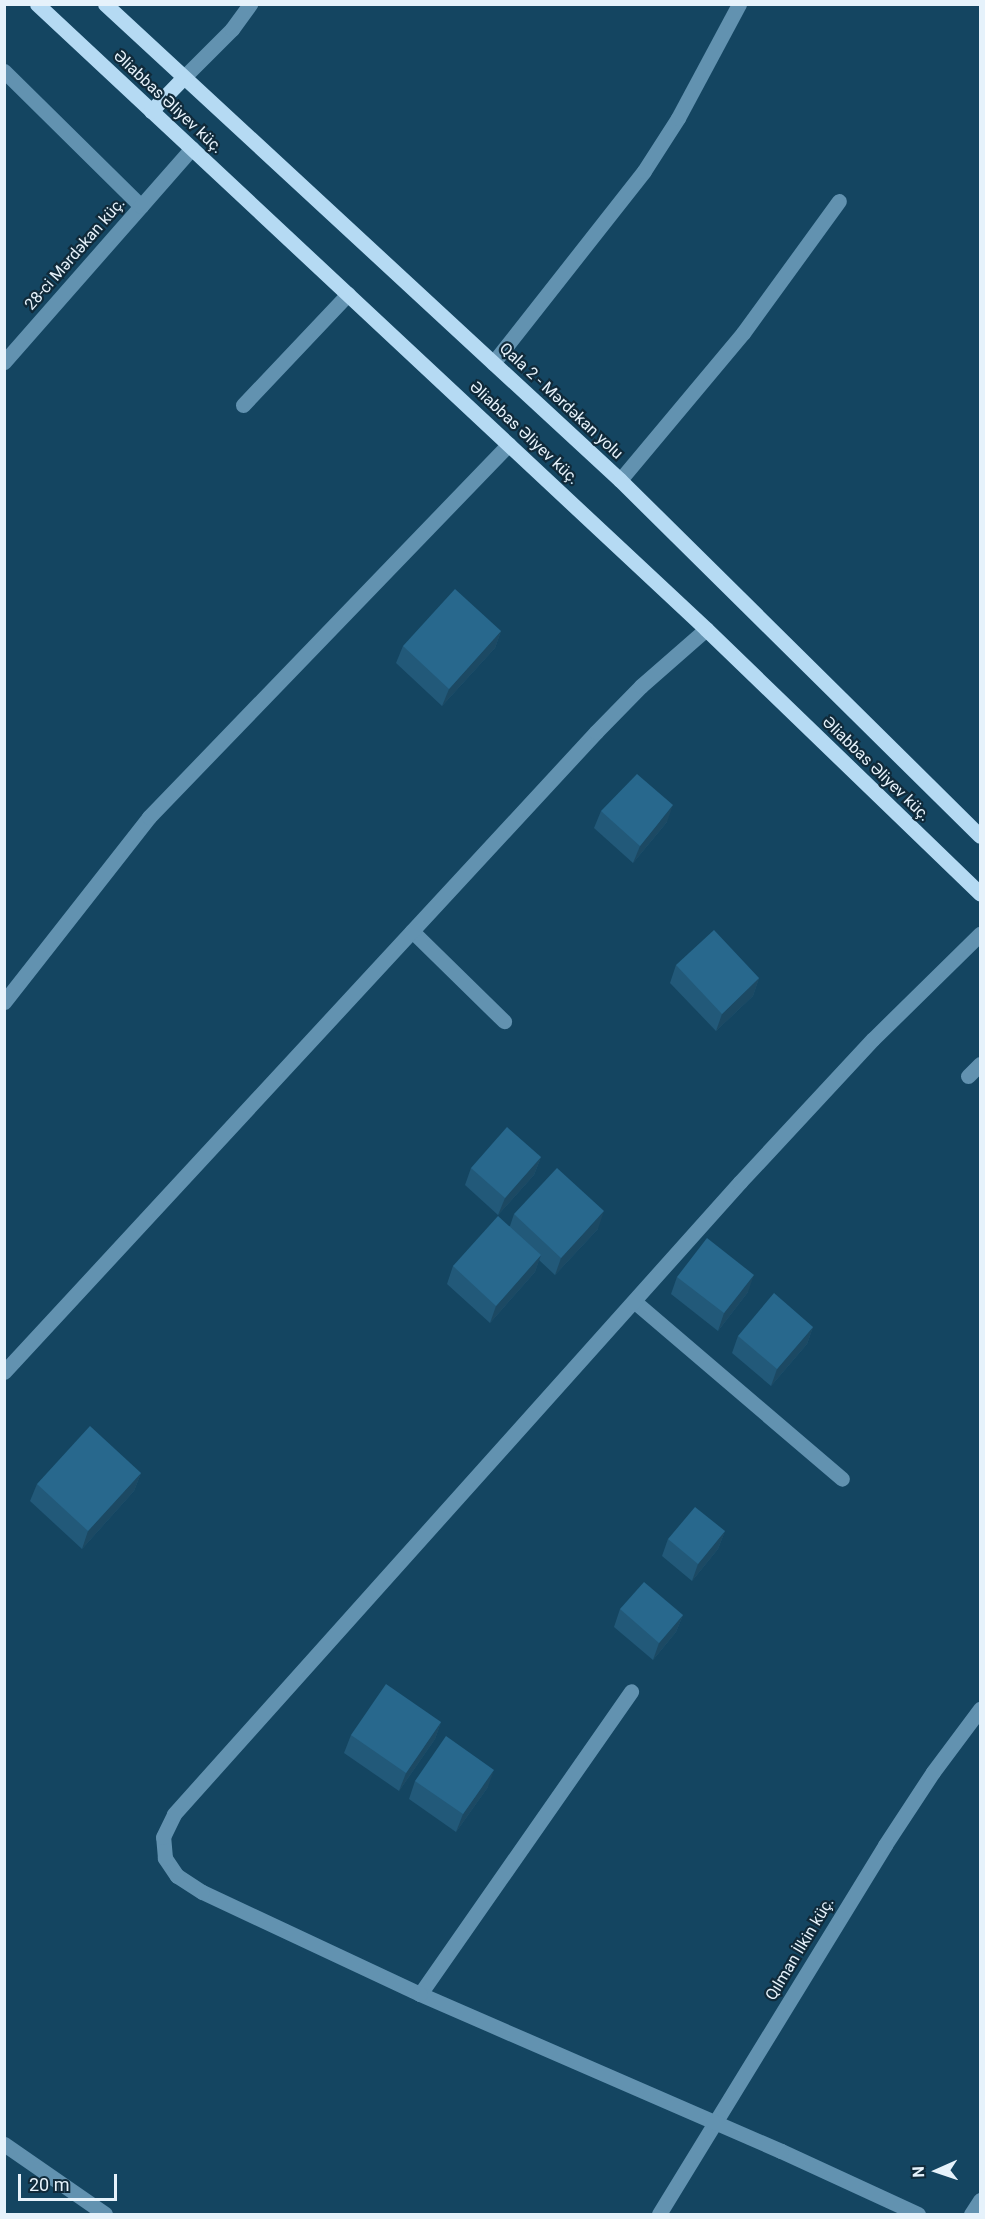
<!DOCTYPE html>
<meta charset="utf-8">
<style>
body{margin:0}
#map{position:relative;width:985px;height:2219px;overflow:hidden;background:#144561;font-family:Roboto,sans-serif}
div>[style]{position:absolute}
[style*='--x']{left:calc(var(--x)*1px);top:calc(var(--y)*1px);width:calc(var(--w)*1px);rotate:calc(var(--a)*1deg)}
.minor>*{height:15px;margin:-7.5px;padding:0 7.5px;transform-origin:7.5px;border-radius:7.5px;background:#6292b0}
.major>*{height:15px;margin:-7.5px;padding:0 7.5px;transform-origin:7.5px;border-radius:7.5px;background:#b5daf3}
.wall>*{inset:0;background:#225979}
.shaded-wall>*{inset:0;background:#1c4963}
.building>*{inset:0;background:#28688d}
span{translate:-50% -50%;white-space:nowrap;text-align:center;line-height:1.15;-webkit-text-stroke:4.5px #102a3a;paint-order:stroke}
.street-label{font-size:16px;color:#e6f2fb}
.frame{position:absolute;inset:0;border:6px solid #e6f2fb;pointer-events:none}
.north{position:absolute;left:907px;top:2141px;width:60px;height:60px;-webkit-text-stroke:4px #102a3a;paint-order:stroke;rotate:267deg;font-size:16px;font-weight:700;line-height:24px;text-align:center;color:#e6f2fb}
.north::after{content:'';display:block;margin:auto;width:21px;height:27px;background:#e6f2fb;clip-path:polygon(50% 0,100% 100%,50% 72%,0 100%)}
.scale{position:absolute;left:18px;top:2174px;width:99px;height:27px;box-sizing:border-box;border:3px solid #e6f2fb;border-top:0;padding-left:8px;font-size:18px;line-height:21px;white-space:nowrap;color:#e6f2fb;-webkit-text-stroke:4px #102a3a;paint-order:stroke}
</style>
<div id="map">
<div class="minor">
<i style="--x:4;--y:71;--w:192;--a:44.6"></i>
<i style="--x:141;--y:206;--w:208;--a:131.3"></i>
<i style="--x:183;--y:78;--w:69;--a:-45"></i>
<i style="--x:232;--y:29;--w:31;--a:-54"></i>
<i style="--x:141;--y:206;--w:77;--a:-48.7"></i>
<i style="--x:493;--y:363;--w:244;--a:-51.8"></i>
<i style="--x:644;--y:171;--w:63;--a:-57.3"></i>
<i style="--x:678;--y:118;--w:129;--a:-61.8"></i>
<i style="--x:243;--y:405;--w:153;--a:-46.6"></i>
<i style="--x:620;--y:480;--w:192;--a:-50.1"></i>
<i style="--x:743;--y:333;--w:163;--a:-54"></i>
<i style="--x:412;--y:931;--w:129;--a:44.4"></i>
<i style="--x:4;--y:1002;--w:235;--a:-51.9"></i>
<i style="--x:149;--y:817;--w:518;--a:-46.02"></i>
<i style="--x:968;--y:1076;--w:17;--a:-45"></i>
<i style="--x:635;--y:1302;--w:272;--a:40.5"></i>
<i style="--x:4;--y:1372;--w:872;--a:-47.23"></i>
<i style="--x:596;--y:732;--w:64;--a:-45.6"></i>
<i style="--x:641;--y:686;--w:86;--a:-41.2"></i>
<i style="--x:420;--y:1994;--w:369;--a:-55.1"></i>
<i style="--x:4;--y:2144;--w:123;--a:34.7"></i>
<i style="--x:659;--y:2214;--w:433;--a:-58.5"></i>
<i style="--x:885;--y:1845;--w:87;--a:-56.7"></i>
<i style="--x:933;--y:1772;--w:79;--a:-53.3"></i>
<i style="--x:918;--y:2214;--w:151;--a:-155.3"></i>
<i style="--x:781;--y:2151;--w:394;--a:-156.5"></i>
<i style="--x:420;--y:1994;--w:241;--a:-154.9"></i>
<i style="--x:202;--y:1892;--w:30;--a:-147"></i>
<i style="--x:177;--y:1876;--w:22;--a:-124"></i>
<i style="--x:165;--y:1858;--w:21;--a:-95"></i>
<i style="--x:163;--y:1837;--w:25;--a:-64"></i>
<i style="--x:174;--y:1814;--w:848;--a:-48.15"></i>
<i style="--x:740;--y:1182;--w:195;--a:-47.1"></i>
<i style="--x:873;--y:1039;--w:150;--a:-44.5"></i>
<i style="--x:971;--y:2214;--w:17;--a:-57"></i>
</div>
<div class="major">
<i style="--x:37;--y:4;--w:916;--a:43.05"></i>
<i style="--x:706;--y:629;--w:381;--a:44"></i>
<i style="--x:105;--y:4;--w:701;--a:42.75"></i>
<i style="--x:620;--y:480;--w:506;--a:44.68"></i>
<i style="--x:151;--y:111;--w:46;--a:-45.9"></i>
</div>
<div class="wall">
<i style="clip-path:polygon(501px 631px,495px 648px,442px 706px,396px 663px,403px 646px)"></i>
<i style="clip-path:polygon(601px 811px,667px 822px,633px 863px,594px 828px)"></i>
<i style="clip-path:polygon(676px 965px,759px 978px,753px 996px,716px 1031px,670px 983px)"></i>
<i style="clip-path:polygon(541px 1157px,534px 1175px,498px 1215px,465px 1185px,471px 1168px)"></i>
<i style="clip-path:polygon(514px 1214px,598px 1229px,555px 1275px,539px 1260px,535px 1272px,490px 1323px,447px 1284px,453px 1266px,510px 1226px)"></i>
<i style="clip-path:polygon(677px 1277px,748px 1292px,718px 1331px,671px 1294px)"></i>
<i style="clip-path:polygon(813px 1327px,807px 1344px,771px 1386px,732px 1353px,738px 1336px)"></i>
<i style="clip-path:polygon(141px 1473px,134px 1491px,82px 1549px,30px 1501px,37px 1484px)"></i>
<i style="clip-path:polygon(725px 1531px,718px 1549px,692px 1581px,662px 1556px,668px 1539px)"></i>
<i style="clip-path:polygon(620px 1609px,683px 1615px,676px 1632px,653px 1660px,614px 1627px)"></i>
<i style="clip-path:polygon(441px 1722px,435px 1739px,399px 1791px,344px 1753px,351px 1735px)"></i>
<i style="clip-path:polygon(415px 1781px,488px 1787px,456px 1832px,409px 1799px)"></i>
</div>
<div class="shaded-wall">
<i style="clip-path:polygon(501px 631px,495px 648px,442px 706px,449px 689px)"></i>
<i style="clip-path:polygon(673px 805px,667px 822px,633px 863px,640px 846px)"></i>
<i style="clip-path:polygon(759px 978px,753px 996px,716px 1031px,722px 1014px)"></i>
<i style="clip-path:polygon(541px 1157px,534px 1175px,498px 1215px,505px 1198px)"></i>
<i style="clip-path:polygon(604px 1211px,598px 1229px,555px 1275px,561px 1258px)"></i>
<i style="clip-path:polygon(541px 1255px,535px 1272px,490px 1323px,496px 1306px)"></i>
<i style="clip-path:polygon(754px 1275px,748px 1292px,718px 1331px,724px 1313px)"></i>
<i style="clip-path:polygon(813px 1327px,807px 1344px,771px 1386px,777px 1369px)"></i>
<i style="clip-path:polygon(141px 1473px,134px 1491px,82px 1549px,88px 1531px)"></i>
<i style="clip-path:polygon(725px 1531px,718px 1549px,692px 1581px,698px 1564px)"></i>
<i style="clip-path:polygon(683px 1615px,676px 1632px,653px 1660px,659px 1643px)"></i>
<i style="clip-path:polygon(441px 1722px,435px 1739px,399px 1791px,406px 1773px)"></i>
<i style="clip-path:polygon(494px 1770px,488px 1787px,456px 1832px,463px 1814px)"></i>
</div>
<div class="building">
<i style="clip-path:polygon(455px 589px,501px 631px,449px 689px,403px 646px)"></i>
<i style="clip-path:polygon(637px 774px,673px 805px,640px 846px,601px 811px)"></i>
<i style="clip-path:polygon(714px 930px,759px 978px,722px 1014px,676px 965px)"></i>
<i style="clip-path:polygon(507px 1127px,541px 1157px,505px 1198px,471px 1168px)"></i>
<i style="clip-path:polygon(557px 1168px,604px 1211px,561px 1258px,514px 1214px)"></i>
<i style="clip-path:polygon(498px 1216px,541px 1255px,496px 1306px,453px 1266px)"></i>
<i style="clip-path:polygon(707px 1238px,754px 1275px,724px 1313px,677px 1277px)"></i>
<i style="clip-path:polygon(774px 1293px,813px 1327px,777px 1369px,738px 1336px)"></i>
<i style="clip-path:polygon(90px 1426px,141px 1473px,88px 1531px,37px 1484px)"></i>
<i style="clip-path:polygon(695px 1507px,725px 1531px,698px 1564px,668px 1539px)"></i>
<i style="clip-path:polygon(644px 1582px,683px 1615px,659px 1643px,620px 1609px)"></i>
<i style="clip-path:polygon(386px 1684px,441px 1722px,406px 1773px,351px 1735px)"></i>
<i style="clip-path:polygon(446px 1736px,494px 1770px,463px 1814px,415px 1781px)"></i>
</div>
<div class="street-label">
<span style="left:168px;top:102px;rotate:43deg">Əliabbas Əliyev küç.</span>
<span style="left:75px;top:254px;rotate:-49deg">28-ci Mərdəkan küç.</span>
<span style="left:561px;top:401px;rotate:43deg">Qala 2 - Mərdəkan yolu</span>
<span style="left:524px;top:433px;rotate:43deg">Əliabbas Əliyev küç.</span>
<span style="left:876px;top:769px;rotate:44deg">Əliabbas Əliyev küç.</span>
<span style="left:800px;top:1949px;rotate:-59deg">Qılman İlkin küç.</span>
</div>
<div class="frame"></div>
<div class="north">N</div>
<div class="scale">20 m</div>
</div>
